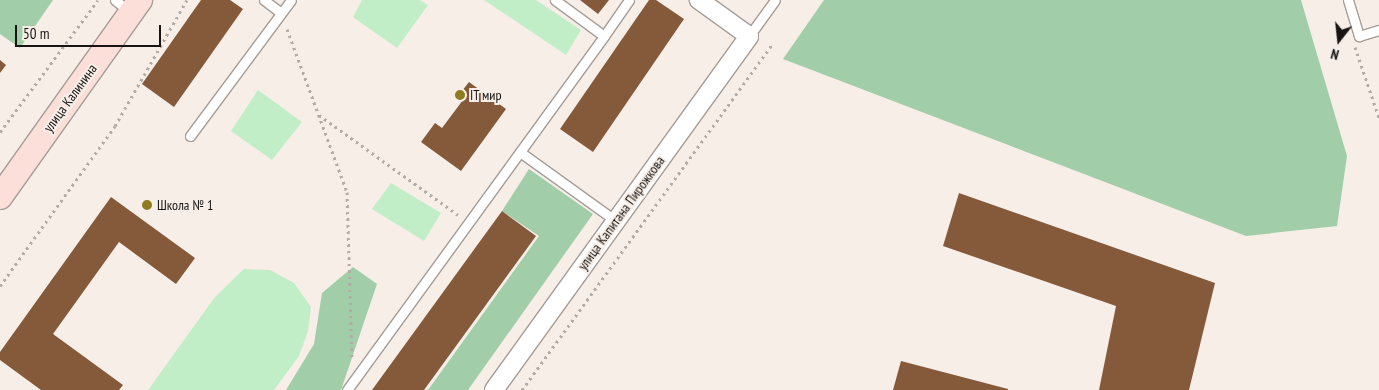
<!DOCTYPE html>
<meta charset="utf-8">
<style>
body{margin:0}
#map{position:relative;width:1379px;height:390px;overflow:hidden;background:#f7eee8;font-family:"PT Sans Narrow",sans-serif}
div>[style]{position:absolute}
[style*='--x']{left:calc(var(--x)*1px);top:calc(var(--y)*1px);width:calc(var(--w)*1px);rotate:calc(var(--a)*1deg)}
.green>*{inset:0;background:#c1eec7}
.forest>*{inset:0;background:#a1cea8}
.building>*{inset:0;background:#845a3b}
.path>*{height:3px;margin-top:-1.5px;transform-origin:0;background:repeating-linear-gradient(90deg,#b2aba6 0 2.5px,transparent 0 6.5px)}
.roads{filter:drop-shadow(1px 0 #a59d97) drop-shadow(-1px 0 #a59d97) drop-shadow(0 1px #a59d97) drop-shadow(0 -1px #a59d97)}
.service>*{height:9px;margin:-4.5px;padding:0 4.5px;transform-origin:4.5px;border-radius:4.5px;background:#fff}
.minor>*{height:18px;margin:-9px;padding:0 9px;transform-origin:9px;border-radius:9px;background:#fff}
.secondary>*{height:24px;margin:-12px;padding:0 12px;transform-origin:12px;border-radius:12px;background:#fcdfd8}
.dots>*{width:14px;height:14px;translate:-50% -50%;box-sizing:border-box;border:2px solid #f7eee8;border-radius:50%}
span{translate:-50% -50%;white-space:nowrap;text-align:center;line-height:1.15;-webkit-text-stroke:4px #f7eee8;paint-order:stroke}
.poi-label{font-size:14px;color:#171412}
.left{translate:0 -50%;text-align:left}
.street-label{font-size:14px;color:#171412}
.north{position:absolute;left:1314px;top:15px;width:50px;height:50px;-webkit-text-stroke:4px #f7eee8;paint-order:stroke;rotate:196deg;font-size:14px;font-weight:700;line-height:20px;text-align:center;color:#171412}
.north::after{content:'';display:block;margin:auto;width:18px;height:22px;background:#171412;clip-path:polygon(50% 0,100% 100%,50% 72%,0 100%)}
.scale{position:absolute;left:15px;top:25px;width:146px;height:22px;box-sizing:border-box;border:2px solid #171412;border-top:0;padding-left:6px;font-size:15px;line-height:18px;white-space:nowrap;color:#171412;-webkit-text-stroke:4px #f7eee8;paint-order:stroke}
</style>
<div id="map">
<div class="green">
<i style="clip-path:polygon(362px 0,420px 0,428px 5px,397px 48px,353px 17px)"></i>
<i style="clip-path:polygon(484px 0,536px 0,581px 30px,566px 55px)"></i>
<i style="clip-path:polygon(258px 90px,302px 122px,272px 160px,231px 131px)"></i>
<i style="clip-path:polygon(391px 183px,441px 213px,424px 241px,372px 209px)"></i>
<i style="clip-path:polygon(244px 269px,270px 270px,294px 283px,311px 307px,308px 331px,299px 356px,274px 390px,148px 390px,215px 297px)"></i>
</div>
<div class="forest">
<i style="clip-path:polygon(0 0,53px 0,20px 48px,0 34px)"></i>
<i style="clip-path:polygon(824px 0,1301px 0,1347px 156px,1337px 226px,1246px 236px,783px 59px)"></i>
<i style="clip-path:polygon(529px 169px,593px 214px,468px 390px,428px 390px,539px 236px,502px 211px)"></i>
<i style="clip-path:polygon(353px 267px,377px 284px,341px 390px,286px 390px,314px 344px,322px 293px)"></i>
</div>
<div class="building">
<i style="clip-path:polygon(201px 0,230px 0,243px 9px,174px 107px,142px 84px)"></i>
<i style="clip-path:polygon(580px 0,609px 0,598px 14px)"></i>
<i style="clip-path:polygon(649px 0,656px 0,684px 19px,593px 152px,560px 129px)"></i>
<i style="clip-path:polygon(0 60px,6px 65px,0 73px)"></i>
<i style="clip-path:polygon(469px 82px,506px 109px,461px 171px,421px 142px,435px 123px,442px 128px,463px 100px,458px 96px)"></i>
<i style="clip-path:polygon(959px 193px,1215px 283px,1189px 390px,1099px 390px,1116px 306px,943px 246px)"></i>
<i style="clip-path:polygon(111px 197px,195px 258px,176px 284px,119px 242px,53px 334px,123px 385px,119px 390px,41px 390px,0 360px,0 352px)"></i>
<i style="clip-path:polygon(502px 211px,536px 236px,424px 390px,372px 390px)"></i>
<i style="clip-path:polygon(901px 361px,1008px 389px,1008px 390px,893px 390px)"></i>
</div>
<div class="path">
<i style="--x:287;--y:29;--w:174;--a:69.8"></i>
<i style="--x:347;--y:192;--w:168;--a:88.3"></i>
<i style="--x:1355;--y:47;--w:75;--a:71.3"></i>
<i style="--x:319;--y:115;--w:171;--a:35.7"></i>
<i style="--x:0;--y:132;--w:164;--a:-53.4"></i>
<i style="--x:0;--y:286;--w:197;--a:-54.3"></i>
<i style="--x:115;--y:126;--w:145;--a:-60.3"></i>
<i style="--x:522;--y:390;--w:426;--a:-54.1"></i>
</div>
<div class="roads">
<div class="service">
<i style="--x:115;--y:0;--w:19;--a:39"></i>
<i style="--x:264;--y:0;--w:21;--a:37"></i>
<i style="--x:1348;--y:0;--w:38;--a:73"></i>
<i style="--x:1359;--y:36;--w:21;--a:-17"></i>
<i style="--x:604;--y:36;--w:44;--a:-55.2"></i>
<i style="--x:749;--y:36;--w:44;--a:-54.2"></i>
<i style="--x:190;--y:136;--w:169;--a:-53.4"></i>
<i style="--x:520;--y:152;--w:118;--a:35.7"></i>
<i style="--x:347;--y:390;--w:437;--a:-54"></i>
<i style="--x:604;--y:36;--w:61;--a:-143.7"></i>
</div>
<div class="minor">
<i style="--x:494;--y:390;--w:436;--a:-54.2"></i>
<i style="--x:749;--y:36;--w:62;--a:-144.2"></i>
</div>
<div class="secondary">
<i style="--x:0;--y:197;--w:242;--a:-54.6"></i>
</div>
</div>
<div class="dots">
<i style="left:460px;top:95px;background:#8f7b20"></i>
<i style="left:147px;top:205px;background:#8f7b20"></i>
</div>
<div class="poi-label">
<span class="left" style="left:470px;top:95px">IT мир</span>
<span class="left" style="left:157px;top:205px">Школа № 1</span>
</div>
<div class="street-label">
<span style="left:70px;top:98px;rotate:-54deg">улица Калинина</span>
<span style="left:621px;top:213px;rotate:-54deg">улица Капитана Пирожкова</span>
</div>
<div class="north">N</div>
<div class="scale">50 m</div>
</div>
